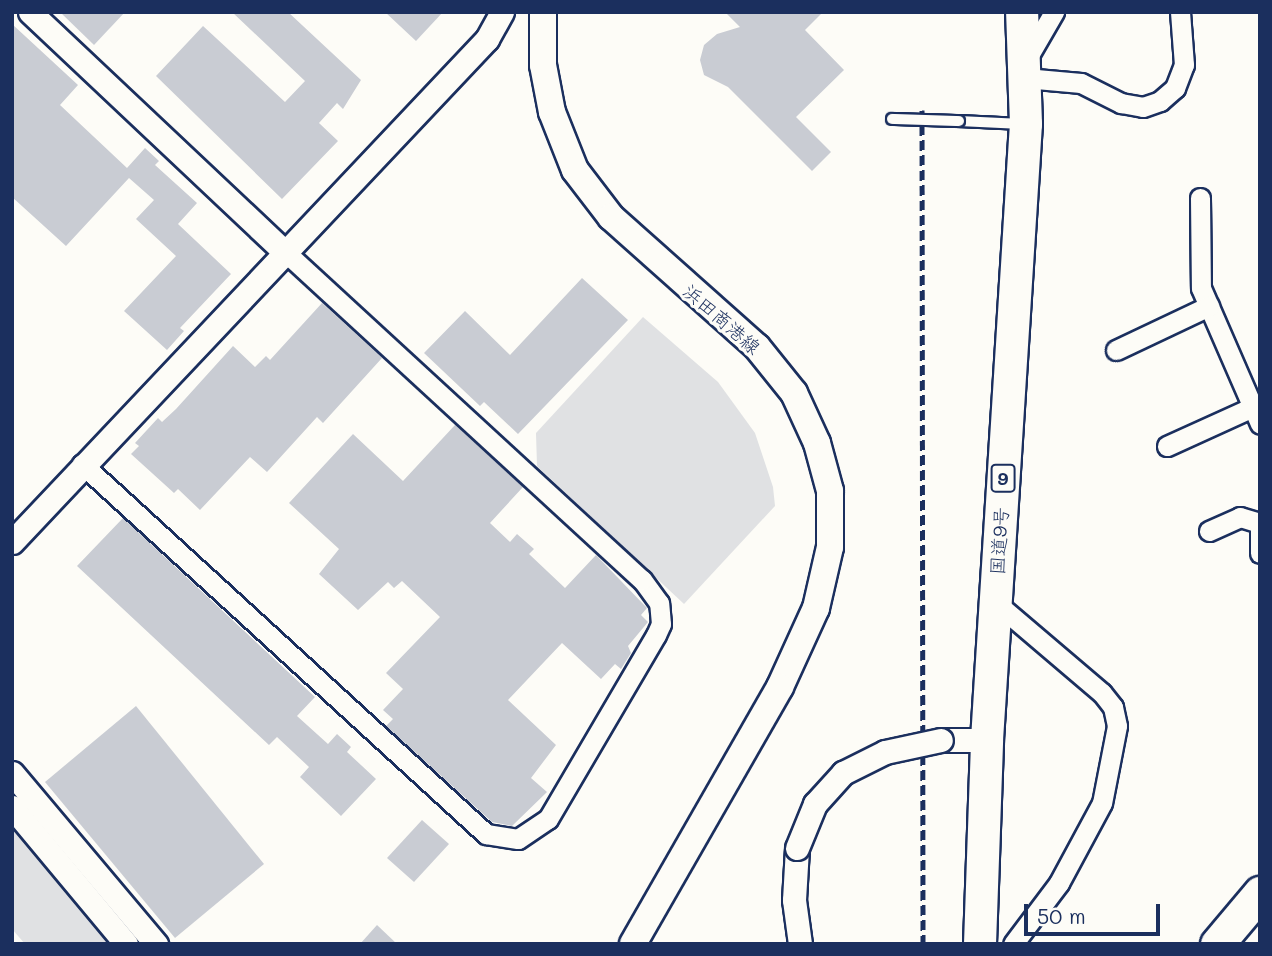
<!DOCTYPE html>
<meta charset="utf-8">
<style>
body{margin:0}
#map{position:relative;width:1272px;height:956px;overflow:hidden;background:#fdfcf7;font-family:Mali,"Klee One",sans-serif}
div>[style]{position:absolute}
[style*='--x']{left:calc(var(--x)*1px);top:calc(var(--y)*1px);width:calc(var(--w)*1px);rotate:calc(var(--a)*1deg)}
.green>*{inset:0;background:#e0e1e3}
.building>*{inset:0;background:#c9ccd3}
.roads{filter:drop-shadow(2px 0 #1b2f5e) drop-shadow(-2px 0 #1b2f5e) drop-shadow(0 2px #1b2f5e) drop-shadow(0 -2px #1b2f5e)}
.service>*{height:10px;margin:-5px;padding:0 5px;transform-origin:5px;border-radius:5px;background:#fdfcf7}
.minor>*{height:19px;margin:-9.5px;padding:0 9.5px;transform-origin:9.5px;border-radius:9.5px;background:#fdfcf7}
.tertiary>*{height:23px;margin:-11.5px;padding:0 11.5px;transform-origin:11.5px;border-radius:11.5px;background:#fdfcf7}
.secondary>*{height:26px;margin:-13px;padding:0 13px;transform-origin:13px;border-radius:13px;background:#fdfcf7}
.trunk>*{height:32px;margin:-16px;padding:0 16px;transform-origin:16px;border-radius:16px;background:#fdfcf7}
.motorway>*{height:33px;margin:-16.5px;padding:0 16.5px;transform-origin:16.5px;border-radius:16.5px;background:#fdfcf7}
.rail>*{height:5px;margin-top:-2.5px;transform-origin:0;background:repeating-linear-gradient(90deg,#1b2f5e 0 10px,transparent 0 15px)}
.bridges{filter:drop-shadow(2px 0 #1b2f5e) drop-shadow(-2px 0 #1b2f5e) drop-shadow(0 2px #1b2f5e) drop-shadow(0 -2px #1b2f5e)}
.service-bridge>*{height:10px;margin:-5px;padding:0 5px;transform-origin:5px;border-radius:5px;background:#fdfcf7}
.tertiary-bridge>*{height:23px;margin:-11.5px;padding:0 11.5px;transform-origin:11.5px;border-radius:11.5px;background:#fdfcf7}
span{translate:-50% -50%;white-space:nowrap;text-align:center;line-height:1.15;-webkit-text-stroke:6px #fdfcf7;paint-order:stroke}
.shield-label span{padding:2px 5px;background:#fdfcf7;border:2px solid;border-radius:5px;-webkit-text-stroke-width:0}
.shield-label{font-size:18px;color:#1b2f5e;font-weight:700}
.street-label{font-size:19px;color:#1b2f5e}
.frame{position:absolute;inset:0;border:14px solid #1b2f5e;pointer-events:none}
.scale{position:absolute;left:1024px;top:904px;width:136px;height:32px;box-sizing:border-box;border:4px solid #1b2f5e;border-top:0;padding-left:9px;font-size:21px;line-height:24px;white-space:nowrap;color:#1b2f5e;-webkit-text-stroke:5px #fdfcf7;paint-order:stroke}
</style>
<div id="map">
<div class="green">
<i style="clip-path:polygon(643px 317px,718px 382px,755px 433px,773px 487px,775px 506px,684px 604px,537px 466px,536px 433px)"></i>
<i style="clip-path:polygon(12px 813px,120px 944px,25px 944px,12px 929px)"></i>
</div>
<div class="building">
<i style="clip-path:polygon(60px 12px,125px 12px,94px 45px)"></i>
<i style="clip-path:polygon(232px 12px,288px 12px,361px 80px,343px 109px,337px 103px,319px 123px,338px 141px,282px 199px,156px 76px,203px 26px,285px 102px,305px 81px)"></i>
<i style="clip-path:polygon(385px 12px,443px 12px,416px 41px)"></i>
<i style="clip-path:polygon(725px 12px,823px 12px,805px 30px,844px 70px,796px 117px,831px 152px,812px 171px,728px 87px,704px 75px,700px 60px,704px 45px,717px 34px,740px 27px)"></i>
<i style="clip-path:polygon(12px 24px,78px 85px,60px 105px,127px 168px,145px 148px,159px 161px,155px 165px,197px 203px,178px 224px,231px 274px,180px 328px,184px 331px,167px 350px,124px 311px,176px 256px,136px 219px,154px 200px,129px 178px,66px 246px,12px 197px)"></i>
<i style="clip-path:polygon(582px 278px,628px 320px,518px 434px,484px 402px,480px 406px,424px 353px,465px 311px,510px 355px)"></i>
<i style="clip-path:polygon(322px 303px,382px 358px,323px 423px,317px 417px,267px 472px,250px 457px,200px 510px,178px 489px,174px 493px,131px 454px,139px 446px,135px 443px,158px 418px,162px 422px,176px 409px,233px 346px,255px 367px,266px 356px,270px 360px)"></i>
<i style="clip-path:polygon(455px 425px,523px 487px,490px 523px,510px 542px,517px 534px,534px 549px,529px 554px,565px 588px,596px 555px,647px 608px,641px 615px,648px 622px,628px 646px,631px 653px,621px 669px,615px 664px,601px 679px,562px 643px,508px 700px,556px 745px,531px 778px,547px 792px,512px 826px,492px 822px,386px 726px,393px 719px,383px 710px,403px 689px,386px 673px,440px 617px,402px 581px,394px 588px,388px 582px,358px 610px,319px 574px,339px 549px,289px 503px,353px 434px,403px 481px)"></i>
<i style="clip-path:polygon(123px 518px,315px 697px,297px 716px,328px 744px,337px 734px,351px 747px,347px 752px,376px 779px,341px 816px,300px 777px,309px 767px,277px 737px,269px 745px,77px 566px)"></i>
<i style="clip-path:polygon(136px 706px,264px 864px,175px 938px,45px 782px)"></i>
<i style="clip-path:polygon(422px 820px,449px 844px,414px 882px,387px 858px)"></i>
<i style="clip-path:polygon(377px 925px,397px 944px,360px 944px)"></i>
</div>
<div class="roads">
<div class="service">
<i style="--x:959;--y:121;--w:63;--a:2.7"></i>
</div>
<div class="minor">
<i style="--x:1025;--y:62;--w:58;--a:-59.9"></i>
<i style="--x:1025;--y:78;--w:56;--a:5.1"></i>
<i style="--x:1081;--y:83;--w:45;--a:26.6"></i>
<i style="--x:1121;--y:103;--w:22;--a:10"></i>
<i style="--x:1143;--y:107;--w:18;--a:-19"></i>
<i style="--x:1160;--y:101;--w:20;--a:-41"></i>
<i style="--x:1175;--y:88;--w:25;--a:-69"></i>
<i style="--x:1184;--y:65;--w:53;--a:-94.3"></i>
<i style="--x:1200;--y:198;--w:90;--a:89.4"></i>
<i style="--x:1201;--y:288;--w:148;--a:66.5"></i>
<i style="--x:1116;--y:350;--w:103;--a:-25.3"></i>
<i style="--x:1167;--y:446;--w:94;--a:-24.4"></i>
<i style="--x:82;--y:464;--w:548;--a:42.48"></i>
<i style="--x:486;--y:834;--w:32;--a:9"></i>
<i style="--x:518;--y:839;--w:36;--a:-34"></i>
<i style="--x:548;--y:819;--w:213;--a:-59.6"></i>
<i style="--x:656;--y:635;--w:12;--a:-66"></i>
<i style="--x:661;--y:624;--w:21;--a:-95"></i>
<i style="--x:659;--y:603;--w:29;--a:-126"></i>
<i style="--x:642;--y:580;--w:485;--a:-137.4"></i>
<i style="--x:1260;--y:528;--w:25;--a:90"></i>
<i style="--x:1209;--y:531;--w:34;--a:-24"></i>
<i style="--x:1240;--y:517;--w:21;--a:17"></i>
<i style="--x:995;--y:602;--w:140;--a:40.4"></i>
<i style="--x:1102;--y:693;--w:18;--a:52"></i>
<i style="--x:1113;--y:707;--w:19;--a:78"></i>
<i style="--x:1117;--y:726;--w:78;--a:101"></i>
<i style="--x:1102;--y:803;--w:91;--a:118.3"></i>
<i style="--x:1059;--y:883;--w:76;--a:127"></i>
</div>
<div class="tertiary">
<i style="--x:30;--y:12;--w:350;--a:43.3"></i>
<i style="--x:12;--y:542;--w:692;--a:-46.64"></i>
<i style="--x:487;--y:39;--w:31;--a:-61"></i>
<i style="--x:941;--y:740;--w:46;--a:0"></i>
<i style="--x:12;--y:773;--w:224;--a:49.9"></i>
<i style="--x:12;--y:807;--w:178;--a:50.2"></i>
<i style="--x:797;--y:848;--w:52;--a:93.3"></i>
<i style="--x:794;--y:900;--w:44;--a:82.2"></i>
</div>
<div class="secondary">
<i style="--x:543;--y:12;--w:53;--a:90"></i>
<i style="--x:543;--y:65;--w:48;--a:79.2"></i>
<i style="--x:552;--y:112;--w:62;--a:68.4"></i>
<i style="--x:575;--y:170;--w:59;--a:52.5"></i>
<i style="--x:611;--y:217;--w:195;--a:41.7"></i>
<i style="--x:757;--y:347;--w:59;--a:51.2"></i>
<i style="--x:794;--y:393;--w:55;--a:65.3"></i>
<i style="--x:817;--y:443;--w:50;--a:74.8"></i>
<i style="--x:830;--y:491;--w:56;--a:90"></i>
<i style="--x:830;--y:547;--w:63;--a:102.9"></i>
<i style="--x:816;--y:608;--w:87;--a:114.5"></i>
<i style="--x:780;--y:687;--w:296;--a:119.8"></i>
</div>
<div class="trunk">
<i style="--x:980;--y:944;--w:204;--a:-88"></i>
<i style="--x:987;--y:740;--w:617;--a:-86.38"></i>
<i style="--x:1026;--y:124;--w:112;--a:-92"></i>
</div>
<div class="motorway">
<i style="--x:1217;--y:944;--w:67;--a:-49.9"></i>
</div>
</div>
<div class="rail">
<i style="--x:922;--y:110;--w:834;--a:89.93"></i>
</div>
<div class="bridges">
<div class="service-bridge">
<i style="--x:892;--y:119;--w:67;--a:1.7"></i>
</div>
<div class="tertiary-bridge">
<i style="--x:797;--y:848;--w:48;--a:-67.8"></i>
<i style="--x:815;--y:804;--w:42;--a:-47.9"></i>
<i style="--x:843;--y:773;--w:47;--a:-26.6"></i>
<i style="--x:885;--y:752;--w:57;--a:-12.1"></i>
</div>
</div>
<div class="shield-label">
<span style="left:1003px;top:478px">9</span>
</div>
<div class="street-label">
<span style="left:722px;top:319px;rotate:41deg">浜田商港線</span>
<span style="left:999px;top:541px;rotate:-86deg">国道9号</span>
</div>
<div class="frame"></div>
<div class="scale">50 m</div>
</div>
